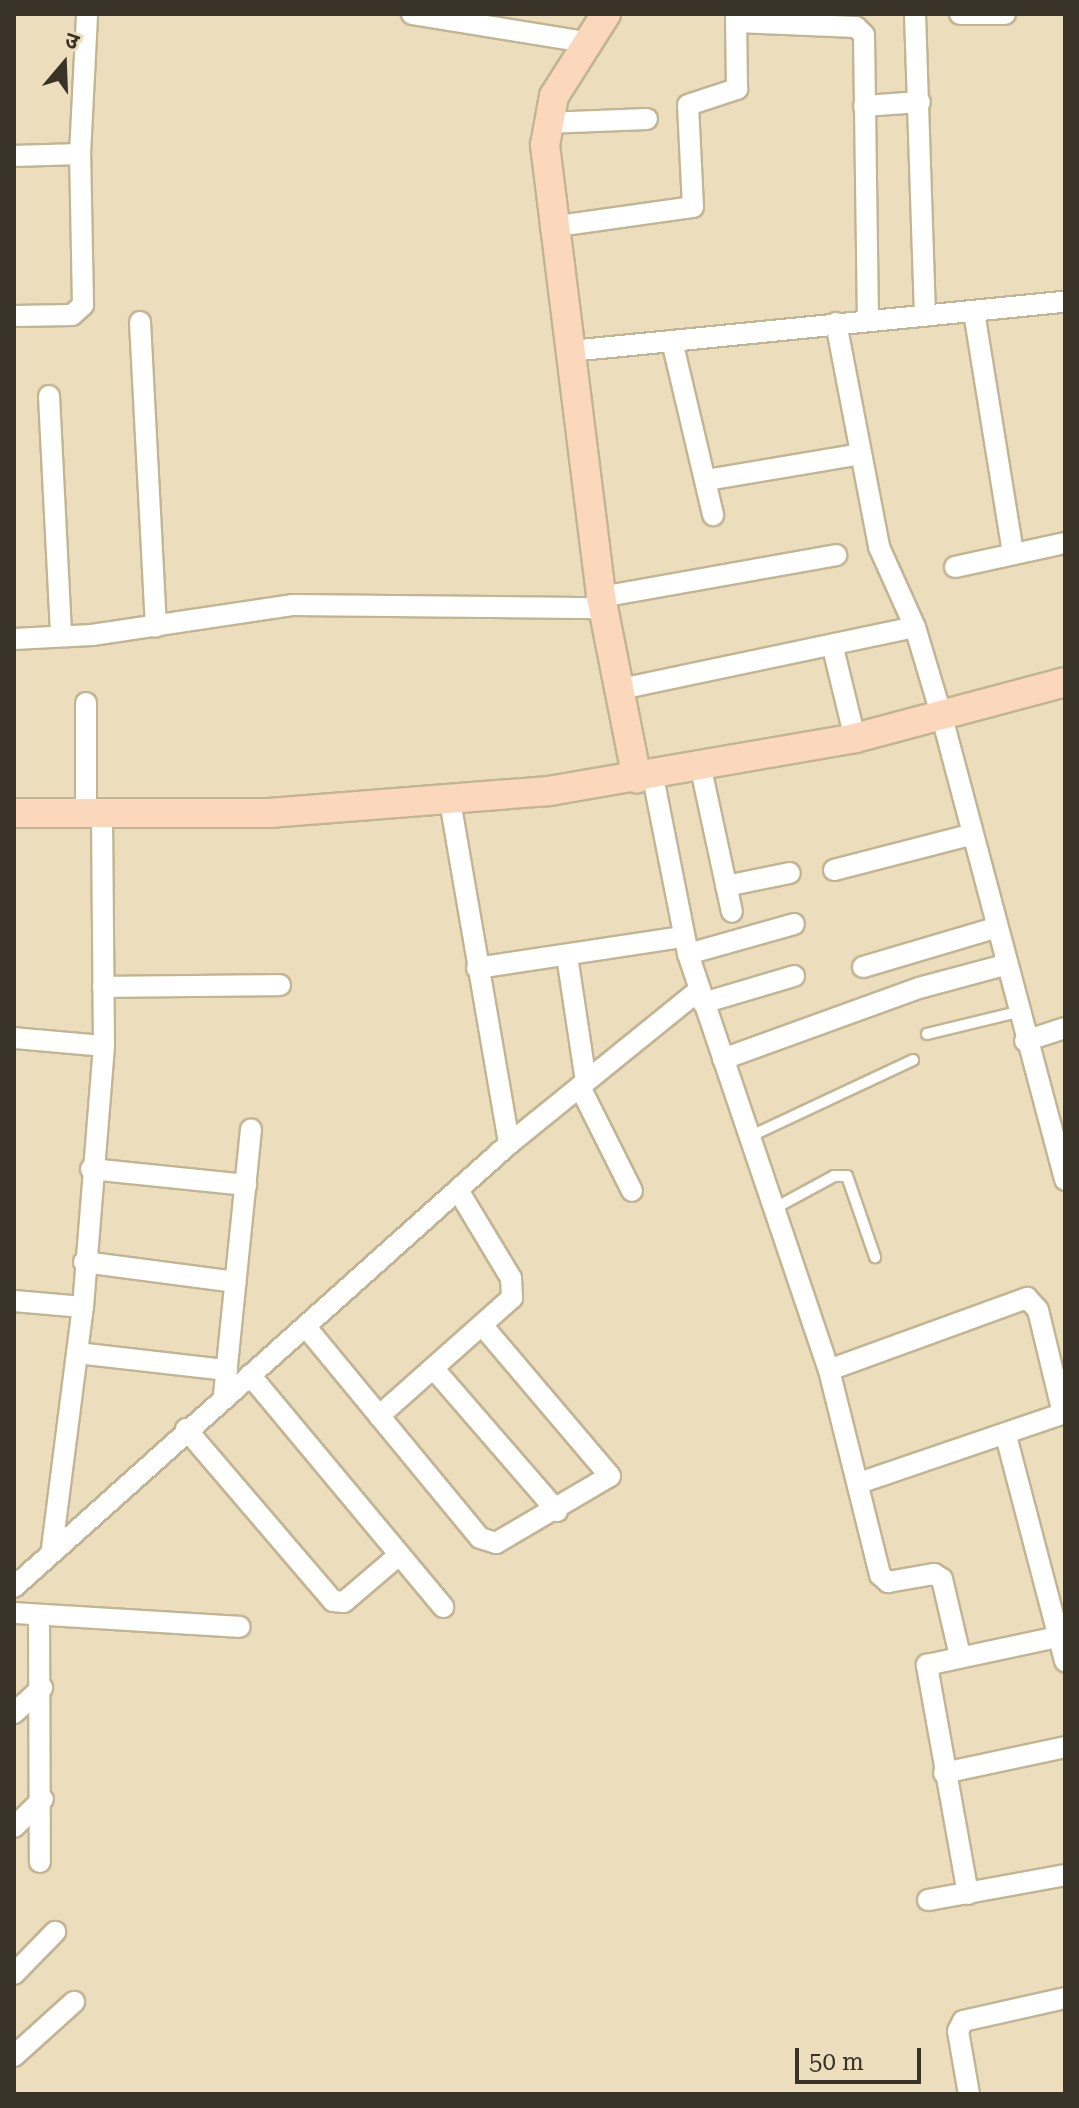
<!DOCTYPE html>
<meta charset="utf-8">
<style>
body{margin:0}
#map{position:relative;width:1079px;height:2108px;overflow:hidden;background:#ecdebc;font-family:"Roboto Serif","Noto Sans Devanagari",serif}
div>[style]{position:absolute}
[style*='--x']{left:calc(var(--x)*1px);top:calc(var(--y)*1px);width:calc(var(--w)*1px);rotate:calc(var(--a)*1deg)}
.roads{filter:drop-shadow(2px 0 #c2b594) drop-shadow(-2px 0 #c2b594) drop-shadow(0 2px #c2b594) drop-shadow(0 -2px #c2b594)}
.lane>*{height:10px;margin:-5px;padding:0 5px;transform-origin:5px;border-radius:5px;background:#fff}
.street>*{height:20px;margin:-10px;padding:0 10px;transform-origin:10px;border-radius:10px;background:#fff}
.secondary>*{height:28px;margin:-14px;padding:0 14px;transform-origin:14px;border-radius:14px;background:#fbd8bc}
span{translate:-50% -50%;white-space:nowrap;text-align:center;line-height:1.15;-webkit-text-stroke:8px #ecdebc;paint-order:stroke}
.frame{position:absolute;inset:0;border:16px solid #383326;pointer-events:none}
.north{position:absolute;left:24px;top:24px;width:80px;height:80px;-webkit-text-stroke:6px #ecdebc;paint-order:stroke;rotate:19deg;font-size:22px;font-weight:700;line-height:32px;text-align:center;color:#383326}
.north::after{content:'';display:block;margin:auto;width:28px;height:36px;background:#383326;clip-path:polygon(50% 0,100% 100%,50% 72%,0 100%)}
.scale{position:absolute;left:795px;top:2048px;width:126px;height:36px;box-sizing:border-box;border:4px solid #383326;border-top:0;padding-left:10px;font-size:24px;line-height:28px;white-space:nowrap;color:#383326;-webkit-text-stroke:6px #ecdebc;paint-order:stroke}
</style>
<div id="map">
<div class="roads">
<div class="lane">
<i style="--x:927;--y:1034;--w:93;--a:-13.7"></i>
<i style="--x:751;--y:1136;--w:179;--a:-25.1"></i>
<i style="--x:777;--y:1207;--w:65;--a:-28.5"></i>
<i style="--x:834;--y:1176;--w:13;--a:0"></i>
<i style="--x:847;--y:1176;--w:86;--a:70.9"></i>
</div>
<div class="street">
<i style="--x:412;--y:14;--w:174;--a:9.2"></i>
<i style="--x:915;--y:14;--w:302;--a:88.1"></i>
<i style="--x:960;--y:14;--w:45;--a:0"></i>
<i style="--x:737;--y:22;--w:119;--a:2.4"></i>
<i style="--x:856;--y:27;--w:11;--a:45"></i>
<i style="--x:864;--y:35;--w:285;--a:89.2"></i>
<i style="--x:864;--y:106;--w:56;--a:-4.1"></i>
<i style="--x:546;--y:123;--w:101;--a:-2.3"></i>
<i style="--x:14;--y:156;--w:66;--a:-1.7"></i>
<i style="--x:551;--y:227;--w:143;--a:-8"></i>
<i style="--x:693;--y:207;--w:102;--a:-92.8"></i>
<i style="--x:688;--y:105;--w:52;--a:-18.1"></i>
<i style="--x:737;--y:89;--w:75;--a:-90.8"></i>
<i style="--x:974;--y:312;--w:244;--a:80.8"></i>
<i style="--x:14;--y:316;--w:58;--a:-1"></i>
<i style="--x:72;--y:315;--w:15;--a:-42"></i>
<i style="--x:83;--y:305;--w:151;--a:-91.1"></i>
<i style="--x:80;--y:154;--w:140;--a:-87.1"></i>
<i style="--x:140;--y:322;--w:305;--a:87"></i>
<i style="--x:836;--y:323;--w:228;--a:79.1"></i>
<i style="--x:879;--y:547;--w:88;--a:65.8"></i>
<i style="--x:915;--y:627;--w:94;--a:73.3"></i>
<i style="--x:942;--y:717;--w:479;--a:75.1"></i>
<i style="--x:672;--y:341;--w:179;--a:76.7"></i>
<i style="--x:571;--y:351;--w:496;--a:-5.7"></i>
<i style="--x:49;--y:396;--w:240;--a:87.1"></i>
<i style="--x:707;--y:480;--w:156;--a:-9.6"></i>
<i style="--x:955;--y:567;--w:113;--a:-12.3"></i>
<i style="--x:601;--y:597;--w:239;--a:-10.1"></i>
<i style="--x:14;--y:639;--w:78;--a:-2.9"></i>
<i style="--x:92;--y:635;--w:202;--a:-8.5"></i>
<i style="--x:292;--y:605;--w:311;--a:0.6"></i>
<i style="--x:833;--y:648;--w:93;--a:76.3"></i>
<i style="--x:621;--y:689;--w:300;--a:-11.9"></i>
<i style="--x:86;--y:703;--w:111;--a:90"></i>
<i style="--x:701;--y:769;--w:146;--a:77.8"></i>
<i style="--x:653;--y:777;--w:180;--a:78.8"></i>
<i style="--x:688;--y:954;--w:439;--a:71.3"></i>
<i style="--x:829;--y:1370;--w:211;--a:76"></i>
<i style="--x:880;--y:1575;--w:11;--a:41"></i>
<i style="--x:888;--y:1582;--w:47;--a:-9.9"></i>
<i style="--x:934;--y:1574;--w:9;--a:32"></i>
<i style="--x:942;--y:1579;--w:79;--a:76.8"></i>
<i style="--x:450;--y:801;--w:348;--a:80.2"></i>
<i style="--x:834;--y:870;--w:139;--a:-14.5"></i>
<i style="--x:726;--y:886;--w:65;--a:-11.5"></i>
<i style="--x:688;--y:954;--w:110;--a:-15.8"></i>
<i style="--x:567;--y:956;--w:127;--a:81.4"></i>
<i style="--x:863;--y:967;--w:138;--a:-16.5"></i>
<i style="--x:477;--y:968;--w:208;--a:-8.6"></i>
<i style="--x:103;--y:987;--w:177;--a:-0.6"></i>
<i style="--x:703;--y:1003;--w:95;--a:-16.5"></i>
<i style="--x:14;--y:1038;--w:90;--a:5.1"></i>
<i style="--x:1025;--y:1041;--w:42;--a:-18"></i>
<i style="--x:723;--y:1059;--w:208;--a:-19.9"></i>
<i style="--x:919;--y:988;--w:89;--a:-15"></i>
<i style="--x:580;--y:1087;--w:116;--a:63.4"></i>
<i style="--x:91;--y:1169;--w:156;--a:5.9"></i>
<i style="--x:84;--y:1262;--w:153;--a:7.5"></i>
<i style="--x:14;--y:1301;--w:69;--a:5"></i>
<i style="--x:306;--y:1327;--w:273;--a:50.5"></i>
<i style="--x:480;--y:1538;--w:17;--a:17"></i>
<i style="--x:496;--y:1543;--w:132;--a:-30.4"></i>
<i style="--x:610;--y:1476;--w:197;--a:-130.3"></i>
<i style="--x:77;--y:1353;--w:151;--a:6.5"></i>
<i style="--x:434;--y:1369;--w:188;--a:49.1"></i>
<i style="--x:829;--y:1370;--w:211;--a:-20"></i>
<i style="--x:1027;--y:1298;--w:16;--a:47"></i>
<i style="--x:1038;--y:1310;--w:106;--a:76.4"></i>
<i style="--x:250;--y:1375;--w:302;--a:50.2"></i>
<i style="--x:224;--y:1395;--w:267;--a:-84.2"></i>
<i style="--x:379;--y:1416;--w:178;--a:-41.6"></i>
<i style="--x:512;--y:1298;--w:20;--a:-93"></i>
<i style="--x:511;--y:1278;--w:103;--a:-121.1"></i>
<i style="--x:186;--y:1429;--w:226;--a:49.5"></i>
<i style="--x:333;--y:1601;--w:11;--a:5"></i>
<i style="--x:344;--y:1602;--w:72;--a:-40.5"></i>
<i style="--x:1006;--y:1436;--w:233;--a:75.3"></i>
<i style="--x:859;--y:1483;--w:218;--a:-18.8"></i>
<i style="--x:52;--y:1548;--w:243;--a:-82.7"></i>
<i style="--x:83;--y:1307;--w:262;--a:-85.4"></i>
<i style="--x:104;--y:1046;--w:232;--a:-90.5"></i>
<i style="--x:14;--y:1587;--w:664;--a:-41.83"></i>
<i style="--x:509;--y:1144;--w:245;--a:-39"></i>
<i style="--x:14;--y:1613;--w:226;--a:3.5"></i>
<i style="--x:39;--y:1615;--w:247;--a:89.8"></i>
<i style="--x:14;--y:1713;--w:38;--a:-42"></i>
<i style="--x:944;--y:1773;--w:124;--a:-12.1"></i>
<i style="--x:14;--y:1827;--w:40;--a:-44"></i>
<i style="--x:968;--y:1894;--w:233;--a:-100.2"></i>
<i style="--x:927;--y:1665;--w:134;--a:-12.1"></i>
<i style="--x:928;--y:1900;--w:139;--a:-10.3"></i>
<i style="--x:14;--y:1974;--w:59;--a:-45.7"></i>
<i style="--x:14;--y:2056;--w:81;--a:-42"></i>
<i style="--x:969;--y:2094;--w:64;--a:-99.9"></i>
<i style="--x:958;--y:2031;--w:11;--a:-63"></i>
<i style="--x:963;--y:2021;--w:105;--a:-12.7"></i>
</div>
<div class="secondary">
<i style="--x:606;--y:14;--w:97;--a:122.4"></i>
<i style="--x:554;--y:96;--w:50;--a:100.4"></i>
<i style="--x:545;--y:145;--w:455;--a:82.9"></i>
<i style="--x:601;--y:597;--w:185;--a:78.8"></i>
<i style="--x:14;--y:813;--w:255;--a:0"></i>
<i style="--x:269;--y:813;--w:281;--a:-4.5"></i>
<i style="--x:549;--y:791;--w:311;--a:-9.8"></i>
<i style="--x:855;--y:738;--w:217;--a:-14.9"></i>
</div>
</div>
<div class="frame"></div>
<div class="north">उ</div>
<div class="scale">50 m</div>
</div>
